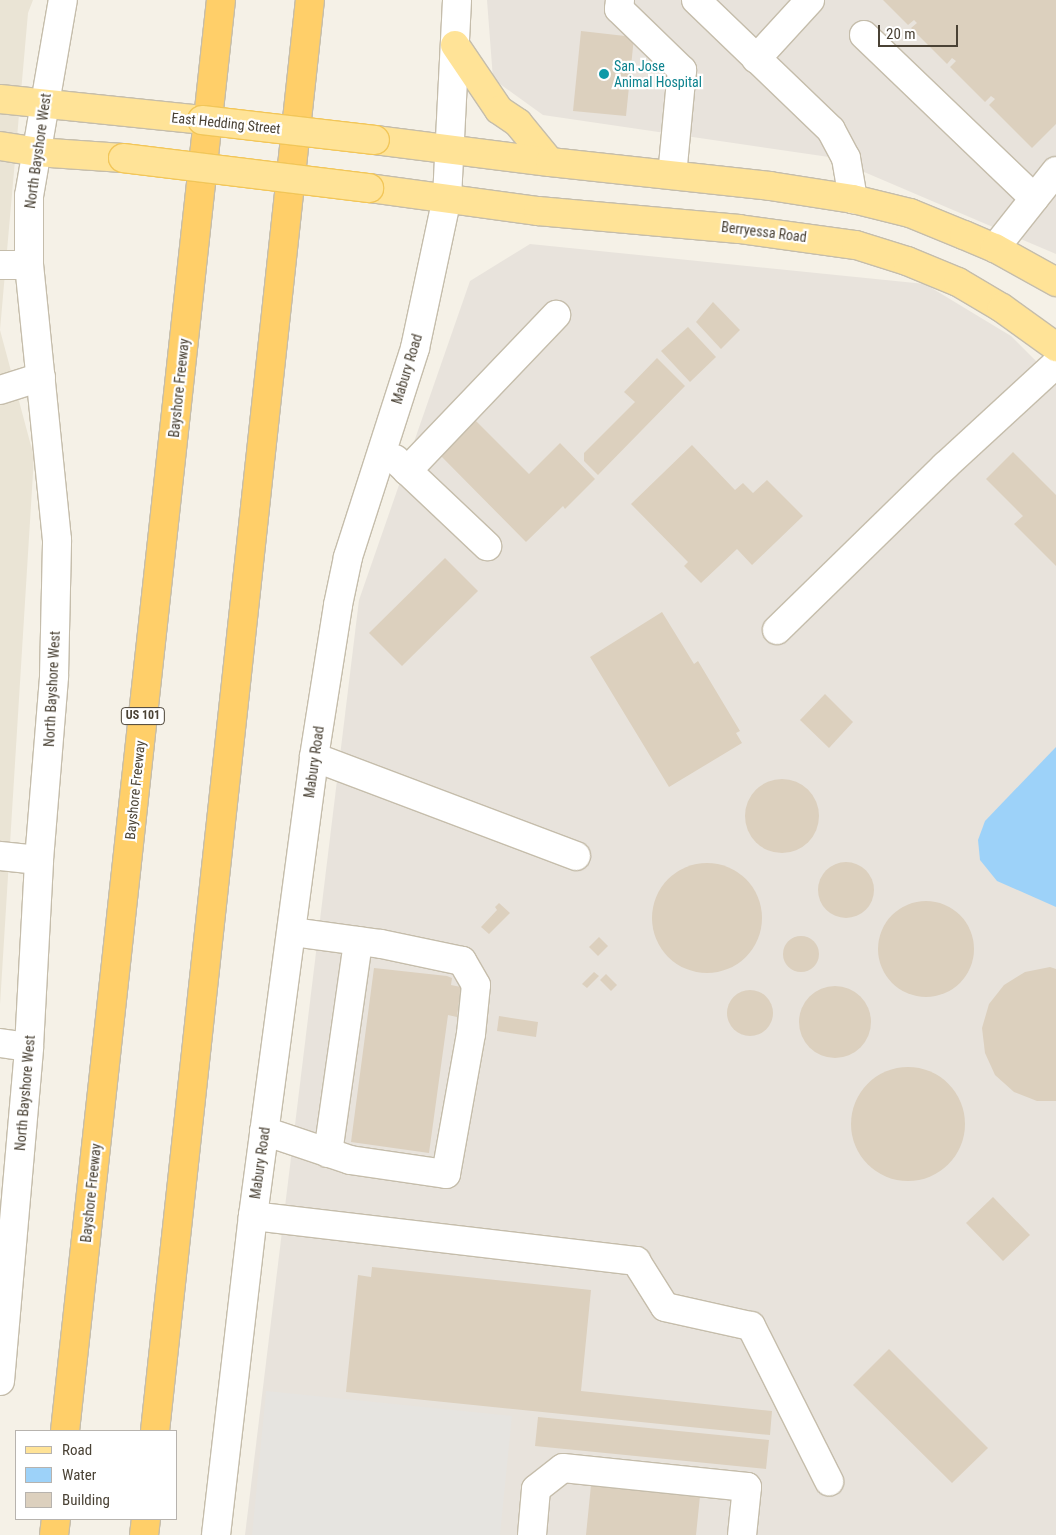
<!DOCTYPE html>
<style>
body{margin:0}
#map{position:relative;width:1056px;height:1535px;overflow:hidden;background:#f5f1e7;font-family:"Roboto Condensed",sans-serif}
div>[style]{position:absolute}
[style*='--x']{left:calc(var(--x)*1px);top:calc(var(--y)*1px);width:calc(var(--w)*1px);rotate:calc(var(--a)*1deg)}
.residential>*{inset:0;background:#eae4d5}
.industrial>*{inset:0;background:#e8e3dc}
.parking>*{inset:0;background:#e6e4e0}
.water>*{inset:0;background:#9dd2f9}
.building>*{inset:0;background:#dcd0be}
.round{border-radius:50%}
.roads{filter:drop-shadow(1px 0 #c5bdab) drop-shadow(-1px 0 #c5bdab) drop-shadow(0 1px #c5bdab) drop-shadow(0 -1px #c5bdab)}
.minor>*{height:28px;margin:-14px;padding:0 14px;transform-origin:14px;border-radius:14px;background:#fff}
.major>*{height:28px;margin:-14px;padding:0 14px;transform-origin:14px;border-radius:14px;background:#ffe397}
.highway>*{height:28px;margin:-14px;padding:0 14px;transform-origin:14px;border-radius:14px;background:#ffcf69}
.bridges{filter:drop-shadow(1px 0 #f2c659) drop-shadow(-1px 0 #f2c659) drop-shadow(0 1px #f2c659) drop-shadow(0 -1px #f2c659)}
.major-bridge>*{height:28px;margin:-14px;padding:0 14px;transform-origin:14px;border-radius:14px;background:#ffe397}
.dots>*{width:14px;height:14px;translate:-50% -50%;box-sizing:border-box;border:2px solid #fff;border-radius:50%}
span{translate:-50% -50%;white-space:nowrap;text-align:center;line-height:1.15;-webkit-text-stroke:4.5px #fff;paint-order:stroke}
.shield-label span{padding:1px 4px;background:#fff;border:1px solid;border-radius:4px;-webkit-text-stroke-width:0}
.shield-label{font-size:12px;color:#4a4235;font-weight:700}
.culture-label{font-size:14px;color:#0d838f}
.left{translate:0 -50%;text-align:left}
.street-label{font-size:14px;color:#4a4235}
.legend{position:absolute;left:15px;top:1430px;width:162px;height:90px;box-sizing:border-box;background:#fff;border:1px solid #b7b3ae;margin:0;padding:6px 9px;list-style:none;font-size:15px;color:#4a4235}
.legend li{display:flex;align-items:center;gap:10px;height:25px}
.legend b{width:25px;border:1px solid #b7b3ae}
.scale{position:absolute;left:878px;top:25px;width:80px;height:22px;box-sizing:border-box;border:2px solid #4a4235;border-top:0;padding-left:6px;font-size:15px;line-height:18px;white-space:nowrap;color:#4a4235;-webkit-text-stroke:4px #fff;paint-order:stroke}
</style>
<div id="map">
<div class="residential">
<i style="clip-path:polygon(0 0,33px 0,28px 13px,0 330px,34px 457px,0 1005px)"></i>
</div>
<div class="industrial">
<i style="clip-path:polygon(487px 0,1056px 0,1056px 254px,829px 157px,543px 115px,493px 79px)"></i>
<i style="clip-path:polygon(530px 244px,925px 284px,1011px 336px,1056px 381px,1056px 1535px,245px 1535px,359px 600px,470px 281px)"></i>
</div>
<div class="parking">
<i style="clip-path:polygon(266px 1391px,512px 1416px,500px 1535px,252px 1535px)"></i>
</div>
<div class="water">
<i style="clip-path:polygon(1056px 747px,1056px 907px,997px 881px,980px 860px,978px 840px,985px 821px)"></i>
</div>
<div class="building">
<i style="clip-path:polygon(883px 0,1056px 0,1056px 124px,1032px 148px,989px 105px,995px 99px,991px 96px,985px 102px,950px 67px,956px 61px,952px 58px,947px 64px,911px 28px,917px 23px,914px 20px,908px 25px)"></i>
<i style="clip-path:polygon(581px 31px,634px 37px,626px 116px,573px 111px)"></i>
<i style="clip-path:polygon(713px 302px,740px 330px,721px 349px,696px 322px)"></i>
<i style="clip-path:polygon(688px 327px,716px 357px,690px 382px,661px 351px)"></i>
<i style="clip-path:polygon(657px 358px,685px 386px,598px 475px,584px 461px,584px 453px,635px 402px,624px 392px)"></i>
<i style="clip-path:polygon(475px 420px,529px 474px,560px 443px,595px 479px,565px 509px,563px 506px,526px 542px,440px 455px)"></i>
<i style="clip-path:polygon(692px 445px,735px 490px,743px 483px,753px 493px,767px 480px,803px 516px,752px 565px,737px 549px,701px 583px,684px 566px,688px 562px,631px 504px)"></i>
<i style="clip-path:polygon(1013px 452px,1056px 495px,1056px 566px,1014px 524px,1023px 516px,986px 479px)"></i>
<i style="clip-path:polygon(445px 558px,478px 591px,402px 666px,369px 633px)"></i>
<i style="clip-path:polygon(662px 612px,694px 664px,698px 661px,740px 731px,736px 733px,742px 743px,669px 787px,590px 657px)"></i>
<i style="clip-path:polygon(825px 694px,853px 722px,829px 748px,800px 720px)"></i>
<i class="round" style="left:745px;top:779px;width:74px;height:74px"></i>
<i class="round" style="left:818px;top:862px;width:56px;height:56px"></i>
<i class="round" style="left:652px;top:863px;width:110px;height:110px"></i>
<i class="round" style="left:878px;top:901px;width:96px;height:96px"></i>
<i style="clip-path:polygon(499px 903px,510px 913px,489px 934px,481px 927px,497px 910px,495px 907px)"></i>
<i class="round" style="left:783px;top:936px;width:36px;height:36px"></i>
<i style="clip-path:polygon(599px 937px,608px 946px,598px 956px,589px 947px)"></i>
<i style="clip-path:polygon(1050px 967px,1056px 969px,1056px 1101px,1037px 1101px,1014px 1092px,995px 1075px,985px 1053px,982px 1028px,989px 1004px,1004px 985px,1025px 972px)"></i>
<i style="clip-path:polygon(374px 968px,447px 976px,452px 978px,451px 985px,461px 987px,457px 1017px,448px 1015px,429px 1153px,351px 1142px)"></i>
<i style="clip-path:polygon(594px 972px,599px 976px,587px 988px,582px 984px)"></i>
<i style="clip-path:polygon(606px 974px,617px 985px,611px 991px,600px 980px)"></i>
<i class="round" style="left:799px;top:986px;width:72px;height:72px"></i>
<i class="round" style="left:727px;top:990px;width:46px;height:46px"></i>
<i style="clip-path:polygon(499px 1016px,538px 1022px,536px 1037px,497px 1031px)"></i>
<i class="round" style="left:851px;top:1067px;width:114px;height:114px"></i>
<i style="clip-path:polygon(993px 1197px,1030px 1235px,1003px 1261px,966px 1223px)"></i>
<i style="clip-path:polygon(372px 1267px,591px 1290px,581px 1391px,772px 1411px,770px 1435px,346px 1392px,358px 1275px,371px 1277px)"></i>
<i style="clip-path:polygon(889px 1349px,988px 1448px,952px 1483px,853px 1385px)"></i>
<i style="clip-path:polygon(538px 1417px,769px 1440px,766px 1469px,535px 1446px)"></i>
<i style="clip-path:polygon(591px 1485px,700px 1496px,696px 1535px,586px 1535px)"></i>
</div>
<div class="roads">
<div class="minor">
<i style="--x:620;--y:0;--w:9;--a:96"></i>
<i style="--x:619;--y:9;--w:88;--a:44.1"></i>
<i style="--x:682;--y:70;--w:105;--a:95.4"></i>
<i style="--x:696;--y:0;--w:187;--a:43.9"></i>
<i style="--x:831;--y:130;--w:32;--a:62"></i>
<i style="--x:846;--y:158;--w:42;--a:80.3"></i>
<i style="--x:864;--y:35;--w:236;--a:43.8"></i>
<i style="--x:756;--y:59;--w:80;--a:-47.5"></i>
<i style="--x:995;--y:248;--w:98;--a:-51.6"></i>
<i style="--x:0;--y:265;--w:29;--a:0"></i>
<i style="--x:0;--y:390;--w:43;--a:-17.6"></i>
<i style="--x:395;--y:459;--w:127;--a:43.4"></i>
<i style="--x:407;--y:471;--w:216;--a:-46.3"></i>
<i style="--x:777;--y:630;--w:235;--a:-44.3"></i>
<i style="--x:945;--y:466;--w:151;--a:-42.6"></i>
<i style="--x:314;--y:757;--w:280;--a:20.7"></i>
<i style="--x:0;--y:856;--w:39;--a:6"></i>
<i style="--x:0;--y:1043;--w:29;--a:8"></i>
<i style="--x:264;--y:1131;--w:91;--a:18.6"></i>
<i style="--x:350;--y:1160;--w:97;--a:8.3"></i>
<i style="--x:446;--y:1174;--w:142;--a:-79.9"></i>
<i style="--x:471;--y:1034;--w:49;--a:-84.2"></i>
<i style="--x:476;--y:985;--w:28;--a:-120"></i>
<i style="--x:462;--y:961;--w:83;--a:-168.1"></i>
<i style="--x:381;--y:944;--w:90;--a:-172.3"></i>
<i style="--x:328;--y:1153;--w:214;--a:-81.9"></i>
<i style="--x:253;--y:1216;--w:386;--a:6.7"></i>
<i style="--x:636;--y:1261;--w:54;--a:57.8"></i>
<i style="--x:665;--y:1307;--w:88;--a:12.5"></i>
<i style="--x:751;--y:1326;--w:174;--a:63.3"></i>
<i style="--x:0;--y:1381;--w:335;--a:-85"></i>
<i style="--x:29;--y:1047;--w:187;--a:-86.9"></i>
<i style="--x:39;--y:860;--w:185;--a:-85.3"></i>
<i style="--x:54;--y:676;--w:136;--a:-88.7"></i>
<i style="--x:57;--y:540;--w:276;--a:-95.8"></i>
<i style="--x:29;--y:265;--w:69;--a:-90"></i>
<i style="--x:29;--y:196;--w:199;--a:-80.2"></i>
<i style="--x:216;--y:1535;--w:321;--a:-83.4"></i>
<i style="--x:253;--y:1216;--w:463;--a:-82.4"></i>
<i style="--x:314;--y:757;--w:154;--a:-81"></i>
<i style="--x:338;--y:605;--w:49;--a:-78.2"></i>
<i style="--x:348;--y:557;--w:219;--a:-72.2"></i>
<i style="--x:415;--y:348;--w:153;--a:-78"></i>
<i style="--x:447;--y:198;--w:198;--a:-87.1"></i>
<i style="--x:532;--y:1535;--w:46;--a:-85"></i>
<i style="--x:536;--y:1489;--w:34;--a:-38"></i>
<i style="--x:563;--y:1468;--w:185;--a:5.9"></i>
<i style="--x:747;--y:1487;--w:48;--a:95.9"></i>
</div>
<div class="major">
<i style="--x:455;--y:45;--w:78;--a:55.9"></i>
<i style="--x:499;--y:110;--w:23;--a:34"></i>
<i style="--x:518;--y:123;--w:50;--a:50.6"></i>
<i style="--x:0;--y:99;--w:203;--a:5.9"></i>
<i style="--x:375;--y:140;--w:176;--a:7.2"></i>
<i style="--x:550;--y:162;--w:221;--a:6.2"></i>
<i style="--x:770;--y:186;--w:84;--a:8.9"></i>
<i style="--x:853;--y:199;--w:59;--a:13.8"></i>
<i style="--x:910;--y:213;--w:58;--a:22.2"></i>
<i style="--x:964;--y:235;--w:34;--a:23"></i>
<i style="--x:995;--y:248;--w:70;--a:29.1"></i>
<i style="--x:0;--y:146;--w:36;--a:9"></i>
<i style="--x:36;--y:152;--w:87;--a:3.9"></i>
<i style="--x:369;--y:188;--w:171;--a:7.8"></i>
<i style="--x:538;--y:211;--w:202;--a:5.1"></i>
<i style="--x:739;--y:229;--w:118;--a:7.8"></i>
<i style="--x:856;--y:245;--w:53;--a:17.4"></i>
<i style="--x:907;--y:261;--w:55;--a:22.4"></i>
<i style="--x:958;--y:282;--w:51;--a:30.6"></i>
<i style="--x:1002;--y:308;--w:67;--a:35.8"></i>
</div>
<div class="highway">
<i style="--x:65;--y:1431;--w:1439;--a:-83.78"></i>
<i style="--x:155;--y:1431;--w:1439;--a:-83.82"></i>
<i style="--x:54;--y:1535;--w:16;--a:-83"></i>
<i style="--x:144;--y:1535;--w:16;--a:-83"></i>
</div>
</div>
<div class="bridges">
<div class="major-bridge">
<i style="--x:202;--y:120;--w:174;--a:6.6"></i>
<i style="--x:123;--y:158;--w:248;--a:7"></i>
</div>
</div>
<div class="dots">
<i style="left:604px;top:74px;background:#0f9aa8"></i>
</div>
<div class="shield-label">
<span style="left:143px;top:716px">US 101</span>
</div>
<div class="culture-label">
<span class="left" style="left:614px;top:74px">San Jose<br>Animal Hospital</span>
</div>
<div class="street-label">
<span style="left:226px;top:123px;rotate:6deg">East Hedding Street</span>
<span style="left:38px;top:151px;rotate:-82deg">North Bayshore West</span>
<span style="left:764px;top:232px;rotate:7deg">Berryessa Road</span>
<span style="left:407px;top:369px;rotate:-73deg">Mabury Road</span>
<span style="left:179px;top:388px;rotate:-84deg">Bayshore Freeway</span>
<span style="left:52px;top:689px;rotate:-87deg">North Bayshore West</span>
<span style="left:314px;top:762px;rotate:-82deg">Mabury Road</span>
<span style="left:135px;top:790px;rotate:-84deg">Bayshore Freeway</span>
<span style="left:25px;top:1093px;rotate:-85deg">North Bayshore West</span>
<span style="left:260px;top:1163px;rotate:-82deg">Mabury Road</span>
<span style="left:91px;top:1193px;rotate:-84deg">Bayshore Freeway</span>
</div>
<ul class="legend">
<li><b style="height:6px;background:#ffe397"></b>Road</li>
<li><b style="height:14px;background:#9dd2f9"></b>Water</li>
<li><b style="height:14px;background:#dcd0be"></b>Building</li>
</ul>
<div class="scale">20 m</div>
</div>
